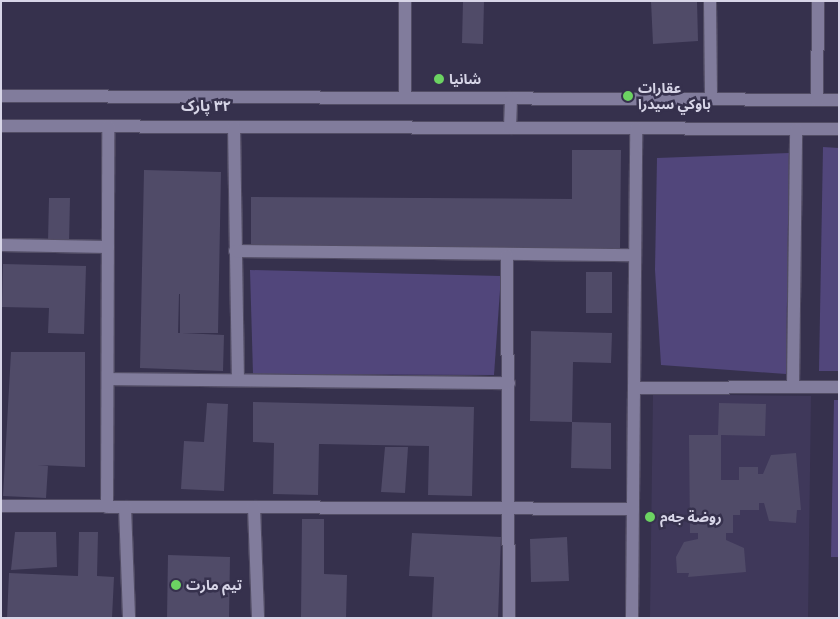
<!DOCTYPE html>
<meta charset="utf-8">
<style>
body{margin:0}
#map{position:relative;width:840px;height:619px;overflow:hidden;background:#36314d;font-family:Raleway,"Noto Sans Arabic",sans-serif}
div>[style]{position:absolute}
[style*='--x']{left:calc(var(--x)*1px);top:calc(var(--y)*1px);width:calc(var(--w)*1px);rotate:calc(var(--a)*1deg)}
.built>*{inset:0;background:#3f385a}
.green>*{inset:0;background:#51467b}
.building>*{inset:0;background:#504b68}
.roads{filter:drop-shadow(1px 0 #524d65) drop-shadow(-1px 0 #524d65) drop-shadow(0 1px #524d65) drop-shadow(0 -1px #524d65)}
.minor>*{height:12px;margin:-6px;padding:0 6px;transform-origin:6px;border-radius:6px;background:#817c9c}
.dots>*{width:14px;height:14px;translate:-50% -50%;box-sizing:border-box;border:2px solid #36314d;border-radius:50%}
span{translate:-50% -50%;white-space:nowrap;text-align:center;line-height:1.15;-webkit-text-stroke:5px #36314d;paint-order:stroke}
.poi-label{font-size:14px;color:#d7d5e7;font-weight:700}
.left{translate:0 -50%;text-align:left}
.neighbourhood-label{font-size:15px;color:#d7d5e7;font-weight:700}
.frame{position:absolute;inset:0;border:2px solid #d7d5e7;pointer-events:none}
</style>
<div id="map">
<div class="built">
<i style="clip-path:polygon(653px 394px,811px 396px,808px 618px,650px 618px)"></i>
</div>
<div class="green">
<i style="clip-path:polygon(823px 147px,839px 148px,839px 371px,819px 371px)"></i>
<i style="clip-path:polygon(789px 153px,786px 374px,661px 365px,655px 270px,657px 158px)"></i>
<i style="clip-path:polygon(250px 270px,501px 276px,494px 375px,253px 374px)"></i>
<i style="clip-path:polygon(834px 400px,839px 400px,839px 557px,831px 557px)"></i>
</div>
<div class="building">
<i style="clip-path:polygon(463px 1px,484px 1px,483px 44px,462px 43px)"></i>
<i style="clip-path:polygon(651px 1px,697px 1px,698px 41px,653px 44px)"></i>
<i style="clip-path:polygon(572px 150px,621px 150px,620px 250px,251px 247px,251px 197px,572px 199px)"></i>
<i style="clip-path:polygon(evenodd,144px 170px,221px 172px,218px 333px,182px 333px,224px 335px,223px 371px,140px 368px,144px 170px,179px 294px,180px 294px,180px 333px,178px 333px,179px 294px)"></i>
<i style="clip-path:polygon(49px 198px,70px 198px,69px 243px,48px 242px)"></i>
<i style="clip-path:polygon(3px 264px,86px 266px,84px 334px,48px 333px,49px 308px,2px 307px)"></i>
<i style="clip-path:polygon(586px 272px,612px 272px,612px 313px,586px 313px)"></i>
<i style="clip-path:polygon(531px 331px,612px 333px,611px 363px,573px 362px,572px 422px,611px 423px,611px 469px,571px 468px,572px 422px,530px 421px)"></i>
<i style="clip-path:polygon(11px 352px,85px 352px,85px 467px,38px 465px,48px 466px,46px 498px,3px 496px)"></i>
<i style="clip-path:polygon(253px 402px,474px 407px,472px 496px,428px 495px,429px 446px,319px 444px,318px 495px,273px 494px,274px 443px,253px 442px)"></i>
<i style="clip-path:polygon(207px 403px,228px 404px,224px 491px,181px 489px,184px 441px,204px 442px)"></i>
<i style="clip-path:polygon(719px 403px,766px 404px,765px 436px,721px 435px,721px 480px,739px 480px,739px 467px,758px 467px,758px 474px,763px 474px,771px 455px,796px 453px,801px 510px,797px 510px,796px 523px,769px 521px,764px 503px,759px 503px,759px 510px,740px 510px,740px 515px,733px 515px,733px 533px,726px 533px,726px 540px,744px 548px,746px 572px,688px 577px,689px 573px,677px 573px,676px 557px,684px 542px,698px 539px,698px 533px,690px 533px,689px 435px,718px 435px)"></i>
<i style="clip-path:polygon(385px 447px,408px 447px,405px 493px,381px 492px)"></i>
<i style="clip-path:polygon(302px 519px,324px 519px,324px 574px,347px 575px,346px 618px,301px 618px)"></i>
<i style="clip-path:polygon(15px 532px,56px 532px,57px 567px,11px 570px)"></i>
<i style="clip-path:polygon(79px 532px,98px 532px,97px 576px,114px 577px,112px 618px,7px 618px,9px 573px,78px 576px)"></i>
<i style="clip-path:polygon(412px 533px,501px 537px,498px 618px,432px 618px,434px 577px,409px 576px)"></i>
<i style="clip-path:polygon(567px 537px,569px 581px,531px 582px,530px 539px)"></i>
<i style="clip-path:polygon(168px 555px,230px 557px,229px 618px,167px 618px)"></i>
</div>
<div class="roads">
<div class="minor">
<i style="--x:710;--y:1;--w:98;--a:89.4"></i>
<i style="--x:1;--y:96;--w:838;--a:0.27"></i>
<i style="--x:405;--y:97;--w:96;--a:-90"></i>
<i style="--x:817;--y:100;--w:99;--a:-89.4"></i>
<i style="--x:1;--y:126;--w:838;--a:0.21"></i>
<i style="--x:234;--y:127;--w:253;--a:89.1"></i>
<i style="--x:510;--y:128;--w:30;--a:-88"></i>
<i style="--x:1;--y:245;--w:107;--a:1.1"></i>
<i style="--x:235;--y:251;--w:400;--a:0.6"></i>
<i style="--x:507;--y:256;--w:362;--a:89.7"></i>
<i style="--x:109;--y:379;--w:400;--a:0.6"></i>
<i style="--x:793;--y:387;--w:258;--a:-89.3"></i>
<i style="--x:634;--y:388;--w:205;--a:-0.3"></i>
<i style="--x:1;--y:506;--w:632;--a:0.27"></i>
<i style="--x:107;--y:507;--w:381;--a:-89.8"></i>
<i style="--x:125;--y:507;--w:111;--a:87.9"></i>
<i style="--x:254;--y:507;--w:111;--a:87.9"></i>
<i style="--x:632;--y:618;--w:490;--a:-89.5"></i>
</div>
</div>
<div class="dots">
<i style="left:439px;top:79px;background:#6cd362"></i>
<i style="left:628px;top:96px;background:#6cd362"></i>
<i style="left:650px;top:517px;background:#6cd362"></i>
<i style="left:176px;top:585px;background:#6cd362"></i>
</div>
<div class="poi-label">
<span class="left" style="left:449px;top:79px">شانيا</span>
<span class="left" style="left:638px;top:96px">عقارات<br>باوكي سيدرا</span>
<span class="left" style="left:660px;top:517px">روضة جەم</span>
<span class="left" style="left:186px;top:585px">تيم مارت</span>
</div>
<div class="neighbourhood-label">
<span style="left:206px;top:107px">٣٢ پارک</span>
</div>
<div class="frame"></div>
</div>
